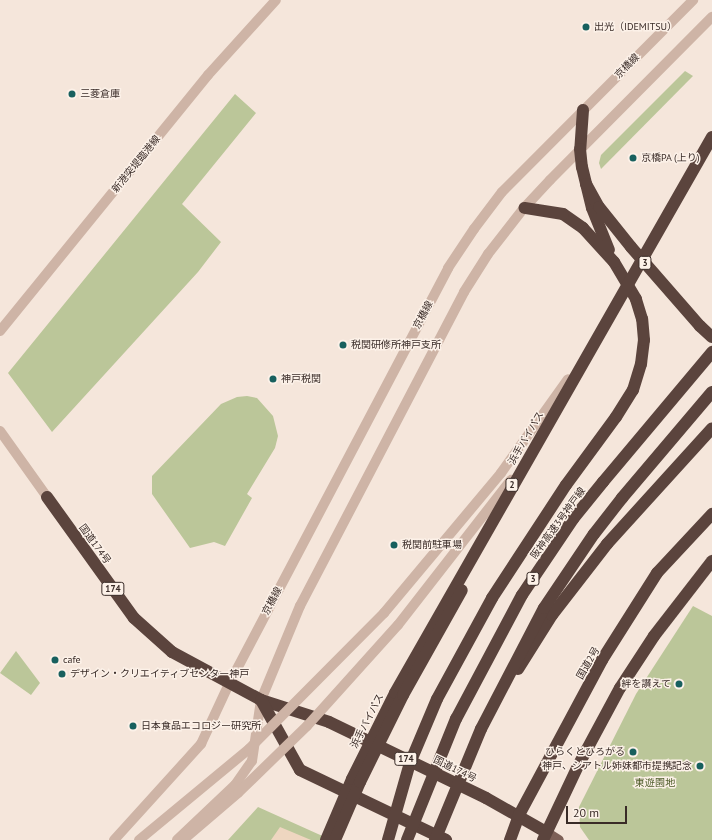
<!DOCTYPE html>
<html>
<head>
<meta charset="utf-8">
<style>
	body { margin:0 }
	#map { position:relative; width:712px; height:840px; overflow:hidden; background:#f5e6db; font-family:"PT Sans","Noto Sans JP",sans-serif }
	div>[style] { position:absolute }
	.green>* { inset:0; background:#bbc699 }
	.plaza>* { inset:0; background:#eed6c0 }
	.minor>* { height:10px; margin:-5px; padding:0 5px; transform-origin:5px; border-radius:5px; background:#ceb4a6 }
	.major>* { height:10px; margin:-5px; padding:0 5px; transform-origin:5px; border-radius:5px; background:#7d6057 }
	.highway>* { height:12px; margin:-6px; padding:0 6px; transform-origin:6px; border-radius:6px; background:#5b443d }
	.minor-bridge>* { height:10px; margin:-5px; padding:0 5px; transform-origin:5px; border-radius:5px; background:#ceb4a6 }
	.highway-bridge>* { height:12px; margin:-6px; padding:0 6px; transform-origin:6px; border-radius:6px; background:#5b443d }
	.dots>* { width:11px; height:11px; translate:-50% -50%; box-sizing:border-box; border:2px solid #fcf1e8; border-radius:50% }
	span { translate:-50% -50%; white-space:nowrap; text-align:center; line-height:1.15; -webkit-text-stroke:3px #fcf1e8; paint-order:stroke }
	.shield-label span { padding:1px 3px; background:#fcf1e8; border:1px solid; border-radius:3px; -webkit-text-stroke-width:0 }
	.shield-label { font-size:9px; color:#392b27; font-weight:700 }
	.poi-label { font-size:10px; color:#392b27 }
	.left { translate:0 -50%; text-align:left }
	.right { translate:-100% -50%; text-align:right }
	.street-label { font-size:10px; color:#392b27 }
	.park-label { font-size:10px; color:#4d5b28 }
	.scale { position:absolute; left:566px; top:806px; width:61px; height:18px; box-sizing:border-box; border:2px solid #392b27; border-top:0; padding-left:5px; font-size:12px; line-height:14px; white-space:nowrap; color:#392b27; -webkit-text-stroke:3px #fcf1e8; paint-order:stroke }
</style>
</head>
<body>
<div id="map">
	<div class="green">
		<div style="clip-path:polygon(685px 71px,693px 76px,601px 169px,599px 163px,601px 155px)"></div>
		<div style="clip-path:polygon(235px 94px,256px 113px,182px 204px,221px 242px,198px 272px,52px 432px,8px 373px)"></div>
		<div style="clip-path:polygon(247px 396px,257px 398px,273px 416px,278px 436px,275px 448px,247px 494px,252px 498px,225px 546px,214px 542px,190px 548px,152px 494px,152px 476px,221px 404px,237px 397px)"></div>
		<div style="clip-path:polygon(693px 606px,712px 616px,712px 840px,589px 840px,580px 827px,579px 807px,636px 694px)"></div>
		<div style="clip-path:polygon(16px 651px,40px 683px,31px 695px,0 673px)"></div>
		<div style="clip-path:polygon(258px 807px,318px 834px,332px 840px,228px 840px)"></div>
	</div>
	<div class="plaza">
		<div style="clip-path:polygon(280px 827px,311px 840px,271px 840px)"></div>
	</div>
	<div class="minor">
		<div style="left:0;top:331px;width:330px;rotate:-50.9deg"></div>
		<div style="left:208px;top:75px;width:101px;rotate:-47.8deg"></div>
		<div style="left:0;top:431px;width:81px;rotate:54.5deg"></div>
		<div style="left:384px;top:613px;width:182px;rotate:-50.1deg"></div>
		<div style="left:501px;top:473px;width:115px;rotate:-54.5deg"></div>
		<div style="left:398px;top:625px;width:184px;rotate:-52.1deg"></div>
		<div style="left:114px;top:840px;width:130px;rotate:-47.8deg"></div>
		<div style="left:201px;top:744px;width:66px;rotate:-65deg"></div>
		<div style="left:229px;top:684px;width:470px;rotate:-62.2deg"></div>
		<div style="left:448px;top:268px;width:47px;rotate:-56.3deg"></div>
		<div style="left:474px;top:229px;width:46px;rotate:-52.9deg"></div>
		<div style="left:502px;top:192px;width:271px;rotate:-45.1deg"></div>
		<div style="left:177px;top:840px;width:80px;rotate:-43.5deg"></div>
		<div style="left:235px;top:785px;width:29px;rotate:-55deg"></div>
		<div style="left:252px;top:761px;width:62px;rotate:-81.6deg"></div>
		<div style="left:261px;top:700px;width:102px;rotate:-67.5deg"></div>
		<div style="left:300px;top:606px;width:354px;rotate:-62.4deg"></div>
		<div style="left:464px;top:292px;width:45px;rotate:-57.7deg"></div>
		<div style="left:488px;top:254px;width:58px;rotate:-52deg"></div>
		<div style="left:524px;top:208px;width:38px;rotate:-47deg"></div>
		<div style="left:550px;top:180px;width:230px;rotate:-45.2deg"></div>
	</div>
	<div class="major">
		<div style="left:546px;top:832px;width:15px;rotate:32deg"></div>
	</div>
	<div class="highway">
		<div style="left:583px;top:110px;width:39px;rotate:94deg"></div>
		<div style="left:580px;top:149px;width:18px;rotate:84deg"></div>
		<div style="left:582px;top:167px;width:42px;rotate:76.3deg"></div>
		<div style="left:592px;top:208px;width:45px;rotate:68deg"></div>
		<div style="left:586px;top:184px;width:26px;rotate:61deg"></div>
		<div style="left:599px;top:207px;width:51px;rotate:51.3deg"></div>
		<div style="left:631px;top:247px;width:105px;rotate:48.9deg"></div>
		<div style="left:700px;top:326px;width:16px;rotate:43deg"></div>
		<div style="left:47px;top:497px;width:149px;rotate:54.3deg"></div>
		<div style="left:134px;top:618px;width:51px;rotate:41.8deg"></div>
		<div style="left:172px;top:652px;width:101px;rotate:28.3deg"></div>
		<div style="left:261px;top:700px;width:71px;rotate:17.9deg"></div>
		<div style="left:329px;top:722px;width:174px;rotate:25.8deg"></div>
		<div style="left:486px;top:798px;width:69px;rotate:29.5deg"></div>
		<div style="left:518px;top:669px;width:64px;rotate:-57.8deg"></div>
		<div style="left:552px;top:615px;width:90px;rotate:-52.2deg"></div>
		<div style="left:607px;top:544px;width:156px;rotate:-47.8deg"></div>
		<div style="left:437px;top:699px;width:115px;rotate:-61.4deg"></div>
		<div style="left:492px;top:598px;width:135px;rotate:-56.8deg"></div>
		<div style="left:566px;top:485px;width:84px;rotate:-53.7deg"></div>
		<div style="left:616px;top:417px;width:32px;rotate:-58deg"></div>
		<div style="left:633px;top:390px;width:27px;rotate:-73deg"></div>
		<div style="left:641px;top:364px;width:24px;rotate:-83deg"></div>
		<div style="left:644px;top:340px;width:21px;rotate:-95deg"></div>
		<div style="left:642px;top:319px;width:21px;rotate:-107deg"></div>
		<div style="left:636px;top:299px;width:43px;rotate:-120.7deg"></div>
		<div style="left:614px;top:262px;width:46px;rotate:-132.4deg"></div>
		<div style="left:583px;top:228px;width:24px;rotate:-145deg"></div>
		<div style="left:563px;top:214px;width:39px;rotate:-171deg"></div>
		<div style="left:261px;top:700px;width:80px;rotate:60.9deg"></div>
		<div style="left:300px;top:770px;width:162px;rotate:25.6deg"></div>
		<div style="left:510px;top:840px;width:27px;rotate:-70deg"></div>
		<div style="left:519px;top:815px;width:176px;rotate:-61.8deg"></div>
		<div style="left:602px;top:660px;width:103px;rotate:-57.7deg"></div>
		<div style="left:657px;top:573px;width:81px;rotate:-47deg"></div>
		<div style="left:543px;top:840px;width:84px;rotate:-64.7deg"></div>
		<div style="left:579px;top:764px;width:86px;rotate:-61.7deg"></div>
		<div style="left:620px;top:688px;width:62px;rotate:-56.8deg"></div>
		<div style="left:654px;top:636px;width:95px;rotate:-52.3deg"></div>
	</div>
	<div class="minor-bridge">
		<div style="left:139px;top:840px;width:143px;rotate:-39.6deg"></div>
		<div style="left:249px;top:749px;width:192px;rotate:-45.2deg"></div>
		<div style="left:183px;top:840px;width:72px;rotate:-40.5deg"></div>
		<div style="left:238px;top:793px;width:96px;rotate:-44.2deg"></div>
		<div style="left:307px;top:726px;width:136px;rotate:-48deg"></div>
	</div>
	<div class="highway-bridge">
		<div style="left:326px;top:840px;width:66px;rotate:-66.9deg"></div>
		<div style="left:352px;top:779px;width:96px;rotate:-63.4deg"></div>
		<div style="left:395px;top:693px;width:640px;rotate:-60.31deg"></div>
		<div style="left:335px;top:840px;width:63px;rotate:-66.7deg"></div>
		<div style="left:360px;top:782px;width:97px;rotate:-63.7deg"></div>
		<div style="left:403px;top:695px;width:120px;rotate:-60.7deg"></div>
		<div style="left:388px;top:840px;width:80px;rotate:-74.1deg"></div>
		<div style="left:410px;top:763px;width:69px;rotate:-67.1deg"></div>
		<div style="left:407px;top:840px;width:131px;rotate:-68deg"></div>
		<div style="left:456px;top:719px;width:140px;rotate:-62deg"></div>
		<div style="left:522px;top:595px;width:92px;rotate:-56.1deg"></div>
		<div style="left:573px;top:519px;width:48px;rotate:-51deg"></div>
		<div style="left:603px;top:482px;width:170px;rotate:-50deg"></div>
		<div style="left:435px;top:840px;width:120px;rotate:-67.5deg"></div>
		<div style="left:481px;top:729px;width:136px;rotate:-62.5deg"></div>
		<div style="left:544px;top:608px;width:89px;rotate:-56deg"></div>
		<div style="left:594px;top:534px;width:46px;rotate:-52.1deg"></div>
		<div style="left:622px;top:498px;width:139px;rotate:-49.7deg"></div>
	</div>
	<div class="dots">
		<div style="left:586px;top:27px;background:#18605e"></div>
		<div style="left:72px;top:94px;background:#18605e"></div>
		<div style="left:633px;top:158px;background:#18605e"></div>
		<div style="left:343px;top:345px;background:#18605e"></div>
		<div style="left:273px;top:379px;background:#18605e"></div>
		<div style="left:394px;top:545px;background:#18605e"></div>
		<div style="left:55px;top:660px;background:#18605e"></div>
		<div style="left:62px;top:674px;background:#18605e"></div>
		<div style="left:679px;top:684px;background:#18605e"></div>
		<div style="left:133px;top:726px;background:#18605e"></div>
		<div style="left:633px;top:752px;background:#18605e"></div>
		<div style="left:700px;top:766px;background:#18605e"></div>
	</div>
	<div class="shield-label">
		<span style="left:645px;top:263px">3</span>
		<span style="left:512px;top:485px">2</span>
		<span style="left:533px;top:579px">3</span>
		<span style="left:113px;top:589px">174</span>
		<span style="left:406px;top:759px">174</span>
	</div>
	<div class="poi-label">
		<span class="left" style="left:594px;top:27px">出光（IDEMITSU）</span>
		<span class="left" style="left:80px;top:94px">三菱倉庫</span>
		<span class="left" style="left:641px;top:158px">京橋PA (上り)</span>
		<span class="left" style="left:351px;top:345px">税関研修所神戸支所</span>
		<span class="left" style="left:281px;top:379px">神戸税関</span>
		<span class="left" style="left:402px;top:545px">税関前駐車場</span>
		<span class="left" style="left:63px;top:660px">cafe</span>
		<span class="left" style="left:70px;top:674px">デザイン・クリエイティブセンター神戸</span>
		<span class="right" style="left:671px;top:684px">絆を讃えて</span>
		<span class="left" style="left:141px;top:726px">日本食品エコロジー研究所</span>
		<span class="right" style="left:625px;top:752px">ひらくとひろがる</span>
		<span class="right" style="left:692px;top:766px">神戸、シアトル姉妹都市提携記念</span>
	</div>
	<div class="street-label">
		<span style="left:627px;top:66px;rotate:-45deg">京橋線</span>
		<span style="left:136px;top:164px;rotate:-51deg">新港突堤臨港線</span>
		<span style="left:423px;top:315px;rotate:-62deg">京橋線</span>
		<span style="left:526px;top:438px;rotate:-60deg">浜手バイパス</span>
		<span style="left:558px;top:523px;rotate:-54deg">阪神高速3号神戸線</span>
		<span style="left:95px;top:544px;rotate:54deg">国道174号</span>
		<span style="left:272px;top:601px;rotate:-62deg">京橋線</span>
		<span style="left:588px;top:663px;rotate:-60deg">国道2号</span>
		<span style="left:367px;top:721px;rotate:-63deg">浜手バイパス</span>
		<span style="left:455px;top:769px;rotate:26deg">国道174号</span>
	</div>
	<div class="park-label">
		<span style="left:655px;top:783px">東遊園地</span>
	</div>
	<div class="scale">20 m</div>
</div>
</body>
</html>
